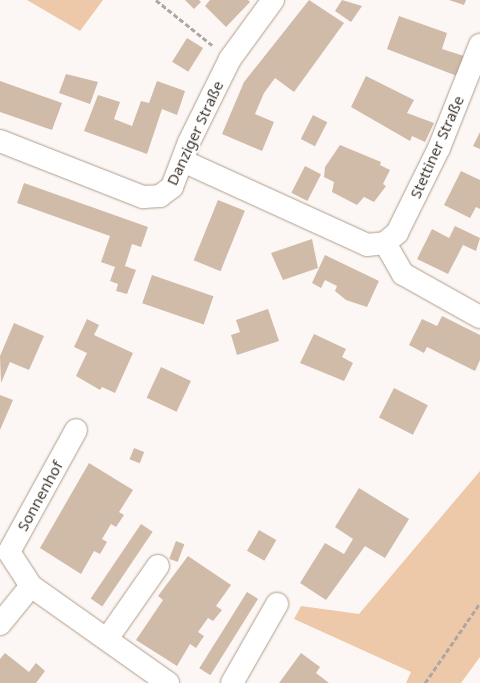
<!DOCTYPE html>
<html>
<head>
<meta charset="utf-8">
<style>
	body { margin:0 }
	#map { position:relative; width:480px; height:683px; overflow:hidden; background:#fcf7f4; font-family:"Noto Sans",sans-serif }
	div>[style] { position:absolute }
	.green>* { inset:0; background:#edc8a9 }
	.building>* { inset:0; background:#d0baa8; transform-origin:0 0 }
	.path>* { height:3px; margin-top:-1.5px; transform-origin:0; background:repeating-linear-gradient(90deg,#ada6a1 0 5px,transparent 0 7.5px) }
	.roads { filter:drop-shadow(0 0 1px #b19c8a) drop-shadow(0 0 1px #b19c8a) }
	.minor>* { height:22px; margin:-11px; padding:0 11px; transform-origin:11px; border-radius:11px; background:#fff }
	span { translate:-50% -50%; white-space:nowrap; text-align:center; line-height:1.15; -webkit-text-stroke:4px #fff; paint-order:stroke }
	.street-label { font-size:15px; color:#3e352e }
</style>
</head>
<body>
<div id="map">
	<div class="green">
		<div style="clip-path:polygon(27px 0,103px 0,80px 31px)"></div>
		<div style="clip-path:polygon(480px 471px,480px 657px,461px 683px,406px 683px,411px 672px,294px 619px,301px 606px,359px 614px)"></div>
	</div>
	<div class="building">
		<div style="clip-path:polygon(185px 0,199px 0,201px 2px,194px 9px)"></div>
		<div style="clip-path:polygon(210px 0,248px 0,250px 2px,226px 27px,205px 6px)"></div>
		<div style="clip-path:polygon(309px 0,344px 23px,294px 92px,275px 78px,264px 93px,255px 114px,274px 122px,262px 151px,222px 134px,244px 82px)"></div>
		<div style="clip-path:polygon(342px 0,362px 6px,351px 22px,335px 11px)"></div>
		<div style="clip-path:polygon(449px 0,466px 0,464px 5px)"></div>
		<div style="clip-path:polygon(399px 16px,447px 33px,442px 49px,464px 56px,457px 76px,387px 49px)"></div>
		<div style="left:187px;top:38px;width:19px;height:28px;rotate:32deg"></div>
		<div style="clip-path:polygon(66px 74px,98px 82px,90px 104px,59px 93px)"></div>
		<div style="clip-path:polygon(366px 76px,414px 100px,407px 113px,434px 123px,425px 142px,412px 136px,410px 141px,351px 107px)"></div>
		<div style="clip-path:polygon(0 81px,62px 103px,52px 130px,0 112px)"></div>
		<div style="clip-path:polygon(157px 81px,185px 91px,177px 115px,162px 109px,147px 154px,84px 131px,98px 95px,120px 102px,114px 119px,132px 126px,141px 101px,149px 103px)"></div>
		<div style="left:313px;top:115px;width:16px;height:27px;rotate:27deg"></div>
		<div style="clip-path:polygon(480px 132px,480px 149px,473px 146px)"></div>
		<div style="clip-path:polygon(340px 145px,381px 162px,380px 165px,390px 170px,383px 184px,386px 186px,374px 202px,364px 197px,357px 205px,332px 192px,334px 182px,324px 177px,325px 167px)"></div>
		<div style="left:305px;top:166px;width:18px;height:30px;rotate:27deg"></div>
		<div style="clip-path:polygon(461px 171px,480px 180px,480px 209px,476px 207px,470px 218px,444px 205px)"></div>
		<div style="clip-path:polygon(24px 183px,148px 227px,141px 247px,132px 244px,125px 266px,136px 270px,127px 294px,116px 291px,118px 284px,110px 281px,115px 267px,101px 262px,110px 236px,17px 203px)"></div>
		<div style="left:218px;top:200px;width:29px;height:65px;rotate:22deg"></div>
		<div style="clip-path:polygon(455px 226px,480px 238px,476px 251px,463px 245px,448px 274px,417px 259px,432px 229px,449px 238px)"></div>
		<div style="clip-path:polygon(312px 239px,318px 268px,283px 280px,271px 253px)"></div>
		<div style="clip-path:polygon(325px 255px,379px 281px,367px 307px,346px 300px,335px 291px,337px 286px,325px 280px,321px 288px,312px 283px)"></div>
		<div style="left:152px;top:275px;width:65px;height:30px;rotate:19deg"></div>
		<div style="clip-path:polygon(268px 309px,279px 341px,237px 355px,231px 335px,240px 332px,236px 320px)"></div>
		<div style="clip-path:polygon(442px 316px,480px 335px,480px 360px,475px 371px,427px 347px,424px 353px,409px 345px,422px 319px,437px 326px)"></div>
		<div style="clip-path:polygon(87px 319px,99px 325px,94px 335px,133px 353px,115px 393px,102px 387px,100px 390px,76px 376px,87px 353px,74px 347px)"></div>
		<div style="clip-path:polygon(14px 323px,44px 336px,29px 370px,10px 362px,1px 383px,0 356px)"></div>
		<div style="clip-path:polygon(314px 334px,346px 349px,342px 357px,353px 363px,344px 381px,300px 363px)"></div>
		<div style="left:161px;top:367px;width:33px;height:34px;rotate:25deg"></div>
		<div style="left:394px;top:388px;width:38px;height:33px;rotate:27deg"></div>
		<div style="clip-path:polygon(0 395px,13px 400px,0 430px)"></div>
		<div style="left:134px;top:448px;width:11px;height:12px;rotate:22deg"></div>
		<div style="clip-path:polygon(89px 463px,133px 490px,119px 512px,124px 515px,116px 527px,111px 524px,102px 539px,107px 542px,100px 554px,94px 551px,81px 574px,40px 548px)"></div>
		<div style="clip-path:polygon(359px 488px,409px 519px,385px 558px,365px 546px,326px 600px,300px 583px,325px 543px,344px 554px,353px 539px,335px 527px)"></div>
		<div style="left:141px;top:524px;width:14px;height:90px;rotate:34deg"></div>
		<div style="left:259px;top:530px;width:20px;height:24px;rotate:30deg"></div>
		<div style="left:176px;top:541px;width:9px;height:19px;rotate:21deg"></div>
		<div style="clip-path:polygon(188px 556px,231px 585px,216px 606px,222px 610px,213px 621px,208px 618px,198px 632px,204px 636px,196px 648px,190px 644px,177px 666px,136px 640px,163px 600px,158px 596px)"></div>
		<div style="left:247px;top:592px;width:13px;height:90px;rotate:32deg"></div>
		<div style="clip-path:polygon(5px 653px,29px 672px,36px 663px,45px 671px,36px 683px,0 683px,0 659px)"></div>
		<div style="clip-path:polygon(301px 653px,320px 667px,316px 673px,329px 683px,279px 683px)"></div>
	</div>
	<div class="path">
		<div style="left:156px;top:0;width:72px;rotate:38.8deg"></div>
		<div style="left:425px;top:683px;width:97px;rotate:-55.5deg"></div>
	</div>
	<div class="roads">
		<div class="minor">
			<div style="left:0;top:141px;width:154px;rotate:21.4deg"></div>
			<div style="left:143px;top:197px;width:17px;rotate:-3deg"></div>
			<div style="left:160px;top:196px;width:15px;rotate:-37deg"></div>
			<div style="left:172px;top:187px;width:48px;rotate:-69.3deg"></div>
			<div style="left:189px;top:142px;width:93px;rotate:-63.7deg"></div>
			<div style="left:230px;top:59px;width:73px;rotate:-53.9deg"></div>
			<div style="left:183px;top:161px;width:202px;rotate:24.5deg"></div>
			<div style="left:367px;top:245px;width:18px;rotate:-6deg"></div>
			<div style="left:385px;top:243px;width:16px;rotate:-40deg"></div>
			<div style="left:397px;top:233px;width:95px;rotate:-63.7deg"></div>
			<div style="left:439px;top:148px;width:111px;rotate:-68.3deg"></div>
			<div style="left:385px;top:243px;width:36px;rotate:60deg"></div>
			<div style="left:403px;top:274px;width:88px;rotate:29.2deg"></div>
			<div style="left:31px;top:586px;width:168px;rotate:35.3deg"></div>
			<div style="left:0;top:624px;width:49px;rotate:-50.8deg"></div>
			<div style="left:31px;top:586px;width:40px;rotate:-122.9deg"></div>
			<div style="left:9px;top:552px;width:139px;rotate:-61.2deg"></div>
			<div style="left:107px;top:639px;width:89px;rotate:-55.1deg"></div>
			<div style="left:232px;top:683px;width:91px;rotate:-60.3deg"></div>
		</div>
	</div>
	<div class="street-label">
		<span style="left:195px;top:133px;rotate:-65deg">Danziger Straße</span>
		<span style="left:437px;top:147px;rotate:-66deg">Stettiner Straße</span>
		<span style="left:40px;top:496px;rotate:-61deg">Sonnenhof</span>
	</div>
</div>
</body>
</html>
